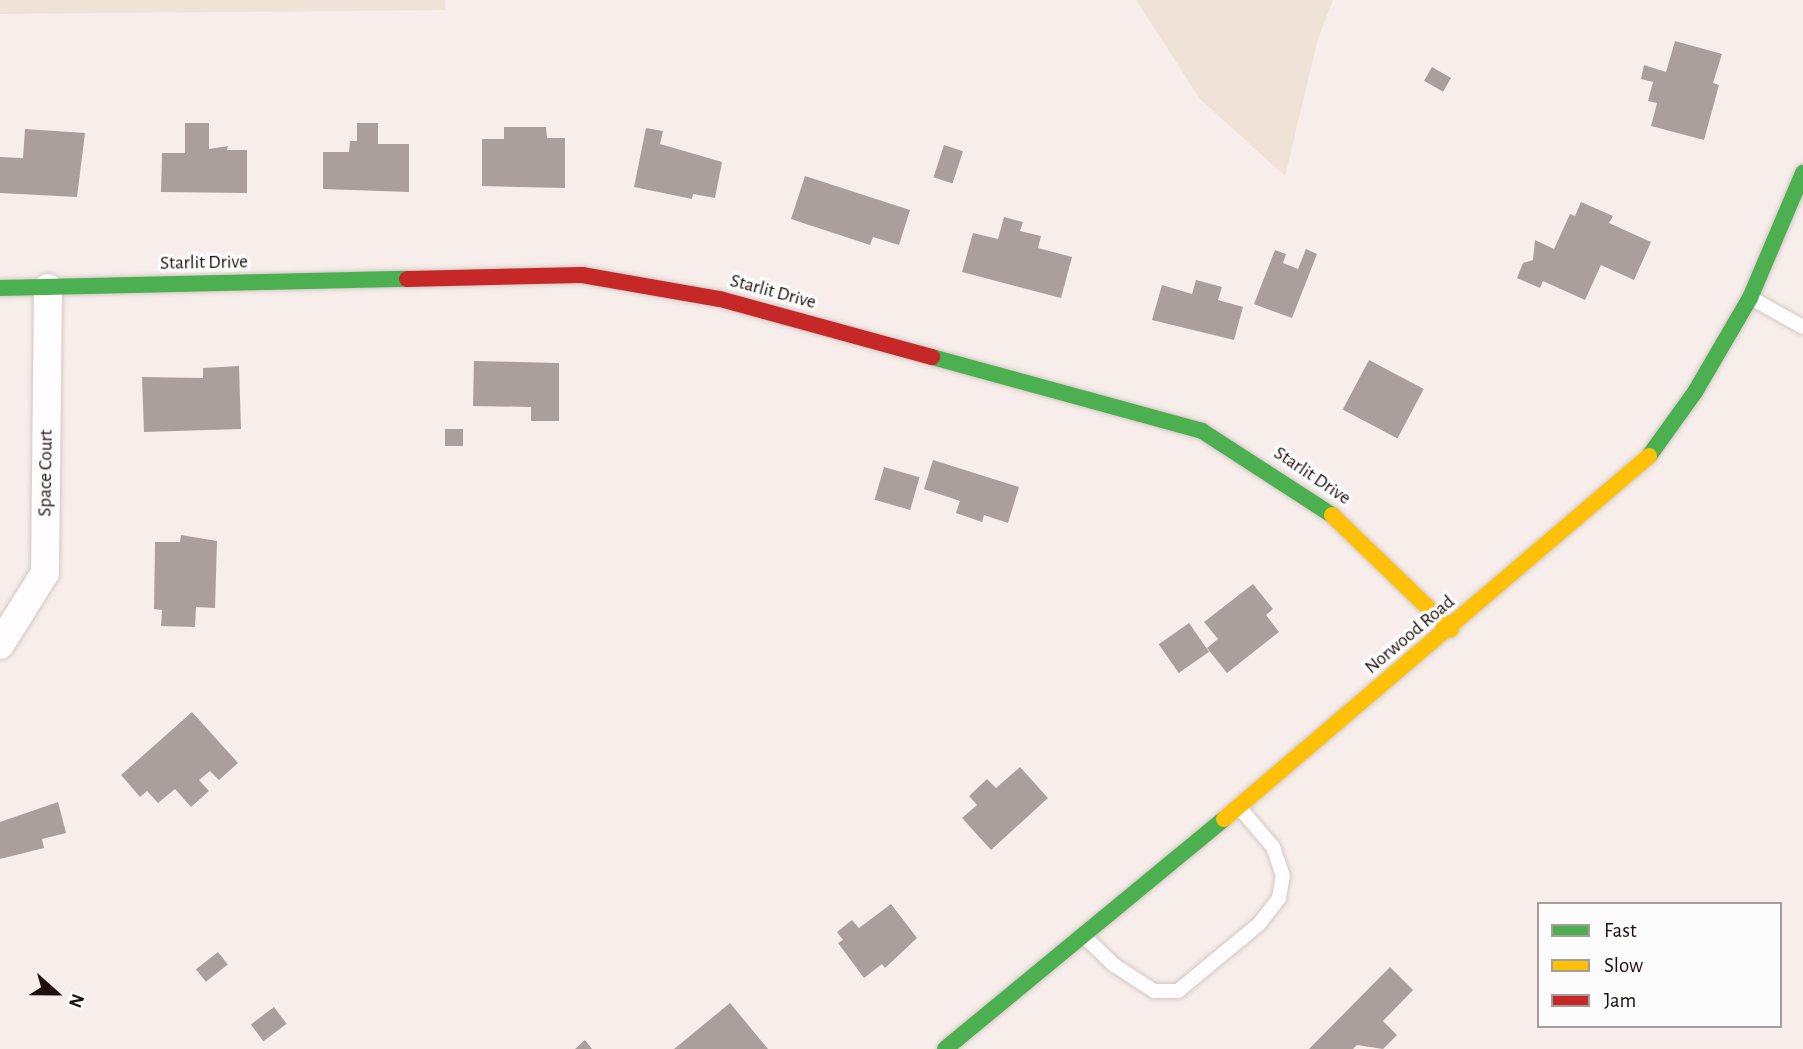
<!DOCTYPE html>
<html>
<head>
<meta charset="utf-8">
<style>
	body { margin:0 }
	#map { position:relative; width:1803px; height:1049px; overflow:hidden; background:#f7eeeb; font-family:"Alegreya Sans",sans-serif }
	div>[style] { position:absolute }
	.green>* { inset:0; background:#efe2d6 }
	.building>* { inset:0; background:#aa9f9d; transform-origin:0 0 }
	.roads { filter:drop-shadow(0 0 2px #d3c7c3) drop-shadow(0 0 2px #d3c7c3) }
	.lane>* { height:14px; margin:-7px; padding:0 7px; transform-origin:7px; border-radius:7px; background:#fefcfc }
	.street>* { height:28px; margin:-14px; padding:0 14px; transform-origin:14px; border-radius:14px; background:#fefcfc }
	.fast>* { height:16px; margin:-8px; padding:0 8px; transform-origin:8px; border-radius:8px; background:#4caf50 }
	.slow>* { height:16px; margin:-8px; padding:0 8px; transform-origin:8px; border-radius:8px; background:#ffc107 }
	.jam>* { height:16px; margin:-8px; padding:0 8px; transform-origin:8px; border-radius:8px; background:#c62828 }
	span { translate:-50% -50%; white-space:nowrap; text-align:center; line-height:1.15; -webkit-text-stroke:7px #fcfcfc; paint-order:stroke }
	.street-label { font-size:19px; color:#1e100c }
	.legend { position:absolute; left:1537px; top:902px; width:245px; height:126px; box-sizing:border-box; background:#fcfcfc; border:2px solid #a39e9c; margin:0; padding:9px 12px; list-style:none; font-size:21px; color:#1e100c }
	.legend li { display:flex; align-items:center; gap:14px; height:35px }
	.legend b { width:35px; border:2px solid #a39e9c }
	.north { position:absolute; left:21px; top:958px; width:70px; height:70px; -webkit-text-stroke:5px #fcfcfc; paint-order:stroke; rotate:111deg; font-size:19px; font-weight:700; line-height:28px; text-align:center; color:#1e100c }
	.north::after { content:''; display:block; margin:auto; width:24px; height:32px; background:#1e100c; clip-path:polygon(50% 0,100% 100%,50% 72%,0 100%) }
</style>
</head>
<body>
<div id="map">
	<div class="green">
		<div style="clip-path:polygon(0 0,445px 0,445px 10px,0 14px)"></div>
		<div style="clip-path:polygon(1136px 0,1333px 0,1318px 39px,1285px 176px,1200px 99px)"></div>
	</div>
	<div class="building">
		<div style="clip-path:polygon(1675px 41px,1722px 54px,1713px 83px,1719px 85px,1704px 140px,1651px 126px,1657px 103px,1648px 101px,1653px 82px,1641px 79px,1644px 65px,1666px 72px)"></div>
		<div style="left:1432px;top:67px;width:22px;height:16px;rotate:30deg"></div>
		<div style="clip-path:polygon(185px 123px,209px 123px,209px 149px,228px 146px,227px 150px,247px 150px,247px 193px,161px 192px,162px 153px,185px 153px)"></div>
		<div style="clip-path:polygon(357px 123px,378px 123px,378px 144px,409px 144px,409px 192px,323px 189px,323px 152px,349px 152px,350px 141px,357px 141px)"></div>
		<div style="clip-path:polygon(504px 127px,546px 127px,547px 138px,565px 138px,565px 188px,482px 186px,482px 139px,504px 139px)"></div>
		<div style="clip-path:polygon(646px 128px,663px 131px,660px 144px,722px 162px,715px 198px,693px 194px,692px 199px,634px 187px)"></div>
		<div style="clip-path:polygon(25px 129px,85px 133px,77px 197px,0 193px,0 157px,23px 158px)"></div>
		<div style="left:944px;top:145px;width:20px;height:34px;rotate:18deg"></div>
		<div style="clip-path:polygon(805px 176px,910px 210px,899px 245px,873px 237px,870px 245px,791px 219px)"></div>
		<div style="clip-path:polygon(1581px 202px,1613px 216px,1609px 223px,1651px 242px,1634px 280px,1601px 265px,1585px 300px,1543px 281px,1540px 288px,1517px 278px,1523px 263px,1533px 260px,1535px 240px,1554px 249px,1570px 214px,1575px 216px)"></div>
		<div style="clip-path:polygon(1004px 217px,1023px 222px,1020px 231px,1041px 236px,1038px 248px,1072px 257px,1061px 298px,962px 272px,973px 233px,998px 239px)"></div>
		<div style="clip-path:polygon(1306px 249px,1317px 254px,1292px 318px,1254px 304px,1275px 250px,1286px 254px,1283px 263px,1298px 269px)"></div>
		<div style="clip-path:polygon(1196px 280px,1222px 287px,1218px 300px,1243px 307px,1234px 340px,1152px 320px,1162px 285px,1192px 294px)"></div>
		<div style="left:1369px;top:360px;width:62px;height:56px;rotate:28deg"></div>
		<div style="clip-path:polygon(474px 361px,559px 363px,559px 421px,531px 421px,531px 407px,473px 406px)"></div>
		<div style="clip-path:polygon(239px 366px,241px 429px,144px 432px,142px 377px,203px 378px,203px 368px)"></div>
		<div style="left:445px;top:429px;width:18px;height:17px"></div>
		<div style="clip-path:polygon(933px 460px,1019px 487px,1008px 523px,984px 515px,982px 522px,956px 513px,960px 501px,924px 489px)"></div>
		<div style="left:884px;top:467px;width:37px;height:34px;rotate:16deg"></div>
		<div style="clip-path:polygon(181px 535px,217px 541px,215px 608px,196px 607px,195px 627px,161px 626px,162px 610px,154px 609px,155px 542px,180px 542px)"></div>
		<div style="clip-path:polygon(1253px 584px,1273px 609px,1266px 615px,1279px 632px,1227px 673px,1207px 648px,1218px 639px,1204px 622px)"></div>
		<div style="left:1189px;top:623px;width:35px;height:37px;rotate:55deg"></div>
		<div style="clip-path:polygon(192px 712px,238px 763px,219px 780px,210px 771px,199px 780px,209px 791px,191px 807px,175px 789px,158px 803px,147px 791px,140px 797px,121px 775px)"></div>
		<div style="clip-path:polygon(1020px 767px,1048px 798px,991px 850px,962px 818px,977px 805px,969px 796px,987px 779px,996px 788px)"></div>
		<div style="clip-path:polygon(58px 802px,66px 833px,42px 839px,44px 848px,0 859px,0 822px)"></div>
		<div style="clip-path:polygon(891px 904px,917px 938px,885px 968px,882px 964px,864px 978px,838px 943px,843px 940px,837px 932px,852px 920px,859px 928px)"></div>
		<div style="left:218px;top:952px;width:16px;height:28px;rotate:52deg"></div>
		<div style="clip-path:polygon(1390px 967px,1413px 990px,1383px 1021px,1397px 1035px,1383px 1049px,1357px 1045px,1353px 1049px,1309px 1049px)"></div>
		<div style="clip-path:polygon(730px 1003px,768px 1049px,674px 1049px)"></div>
		<div style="left:274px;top:1007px;width:21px;height:29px;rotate:53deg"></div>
		<div style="clip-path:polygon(585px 1040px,592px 1049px,575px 1049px)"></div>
	</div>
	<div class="roads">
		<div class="lane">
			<div style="left:1751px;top:298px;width:60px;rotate:29.1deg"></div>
			<div style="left:1086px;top:938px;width:39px;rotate:44deg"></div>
			<div style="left:1114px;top:965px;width:48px;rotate:33deg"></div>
			<div style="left:1154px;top:991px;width:24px"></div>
			<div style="left:1178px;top:991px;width:105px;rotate:-39.6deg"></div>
			<div style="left:1259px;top:924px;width:33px;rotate:-52deg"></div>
			<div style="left:1279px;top:898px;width:22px;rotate:-80deg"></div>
			<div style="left:1283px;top:876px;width:31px;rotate:-109deg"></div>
			<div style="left:1273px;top:847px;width:52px;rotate:-130.4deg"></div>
		</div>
		<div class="street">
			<div style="left:0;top:645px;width:85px;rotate:-58deg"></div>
			<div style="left:45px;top:573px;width:285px;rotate:-89.4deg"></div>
		</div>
		<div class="fast">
			<div style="left:0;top:288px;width:407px;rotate:-1.3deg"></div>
			<div style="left:932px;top:357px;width:280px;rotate:15.3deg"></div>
			<div style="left:1202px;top:431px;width:155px;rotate:32.9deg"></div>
			<div style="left:1649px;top:456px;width:79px;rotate:-54.3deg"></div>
			<div style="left:1695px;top:392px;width:109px;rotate:-59.7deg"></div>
			<div style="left:1750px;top:298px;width:136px;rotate:-67deg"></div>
			<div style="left:945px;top:1049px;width:362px;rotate:-39.5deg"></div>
		</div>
		<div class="slow">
			<div style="left:1332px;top:515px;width:165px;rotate:44deg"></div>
			<div style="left:1224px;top:819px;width:559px;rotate:-40.5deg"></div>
		</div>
		<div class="jam">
			<div style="left:407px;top:279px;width:175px;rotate:-1.3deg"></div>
			<div style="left:582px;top:275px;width:140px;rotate:9.9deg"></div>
			<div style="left:720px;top:299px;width:220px;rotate:15.3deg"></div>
		</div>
	</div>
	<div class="street-label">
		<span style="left:204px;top:263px;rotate:-1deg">Starlit Drive</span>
		<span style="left:773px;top:292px;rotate:15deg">Starlit Drive</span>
		<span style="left:46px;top:473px;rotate:-89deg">Space Court</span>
		<span style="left:1312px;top:476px;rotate:34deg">Starlit Drive</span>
		<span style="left:1410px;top:635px;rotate:-40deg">Norwood Road</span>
	</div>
	<ul class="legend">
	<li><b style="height:9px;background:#4caf50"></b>Fast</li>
	<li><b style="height:9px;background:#ffc107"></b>Slow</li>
	<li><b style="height:9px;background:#c62828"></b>Jam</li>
	</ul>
	<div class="north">N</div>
</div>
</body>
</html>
